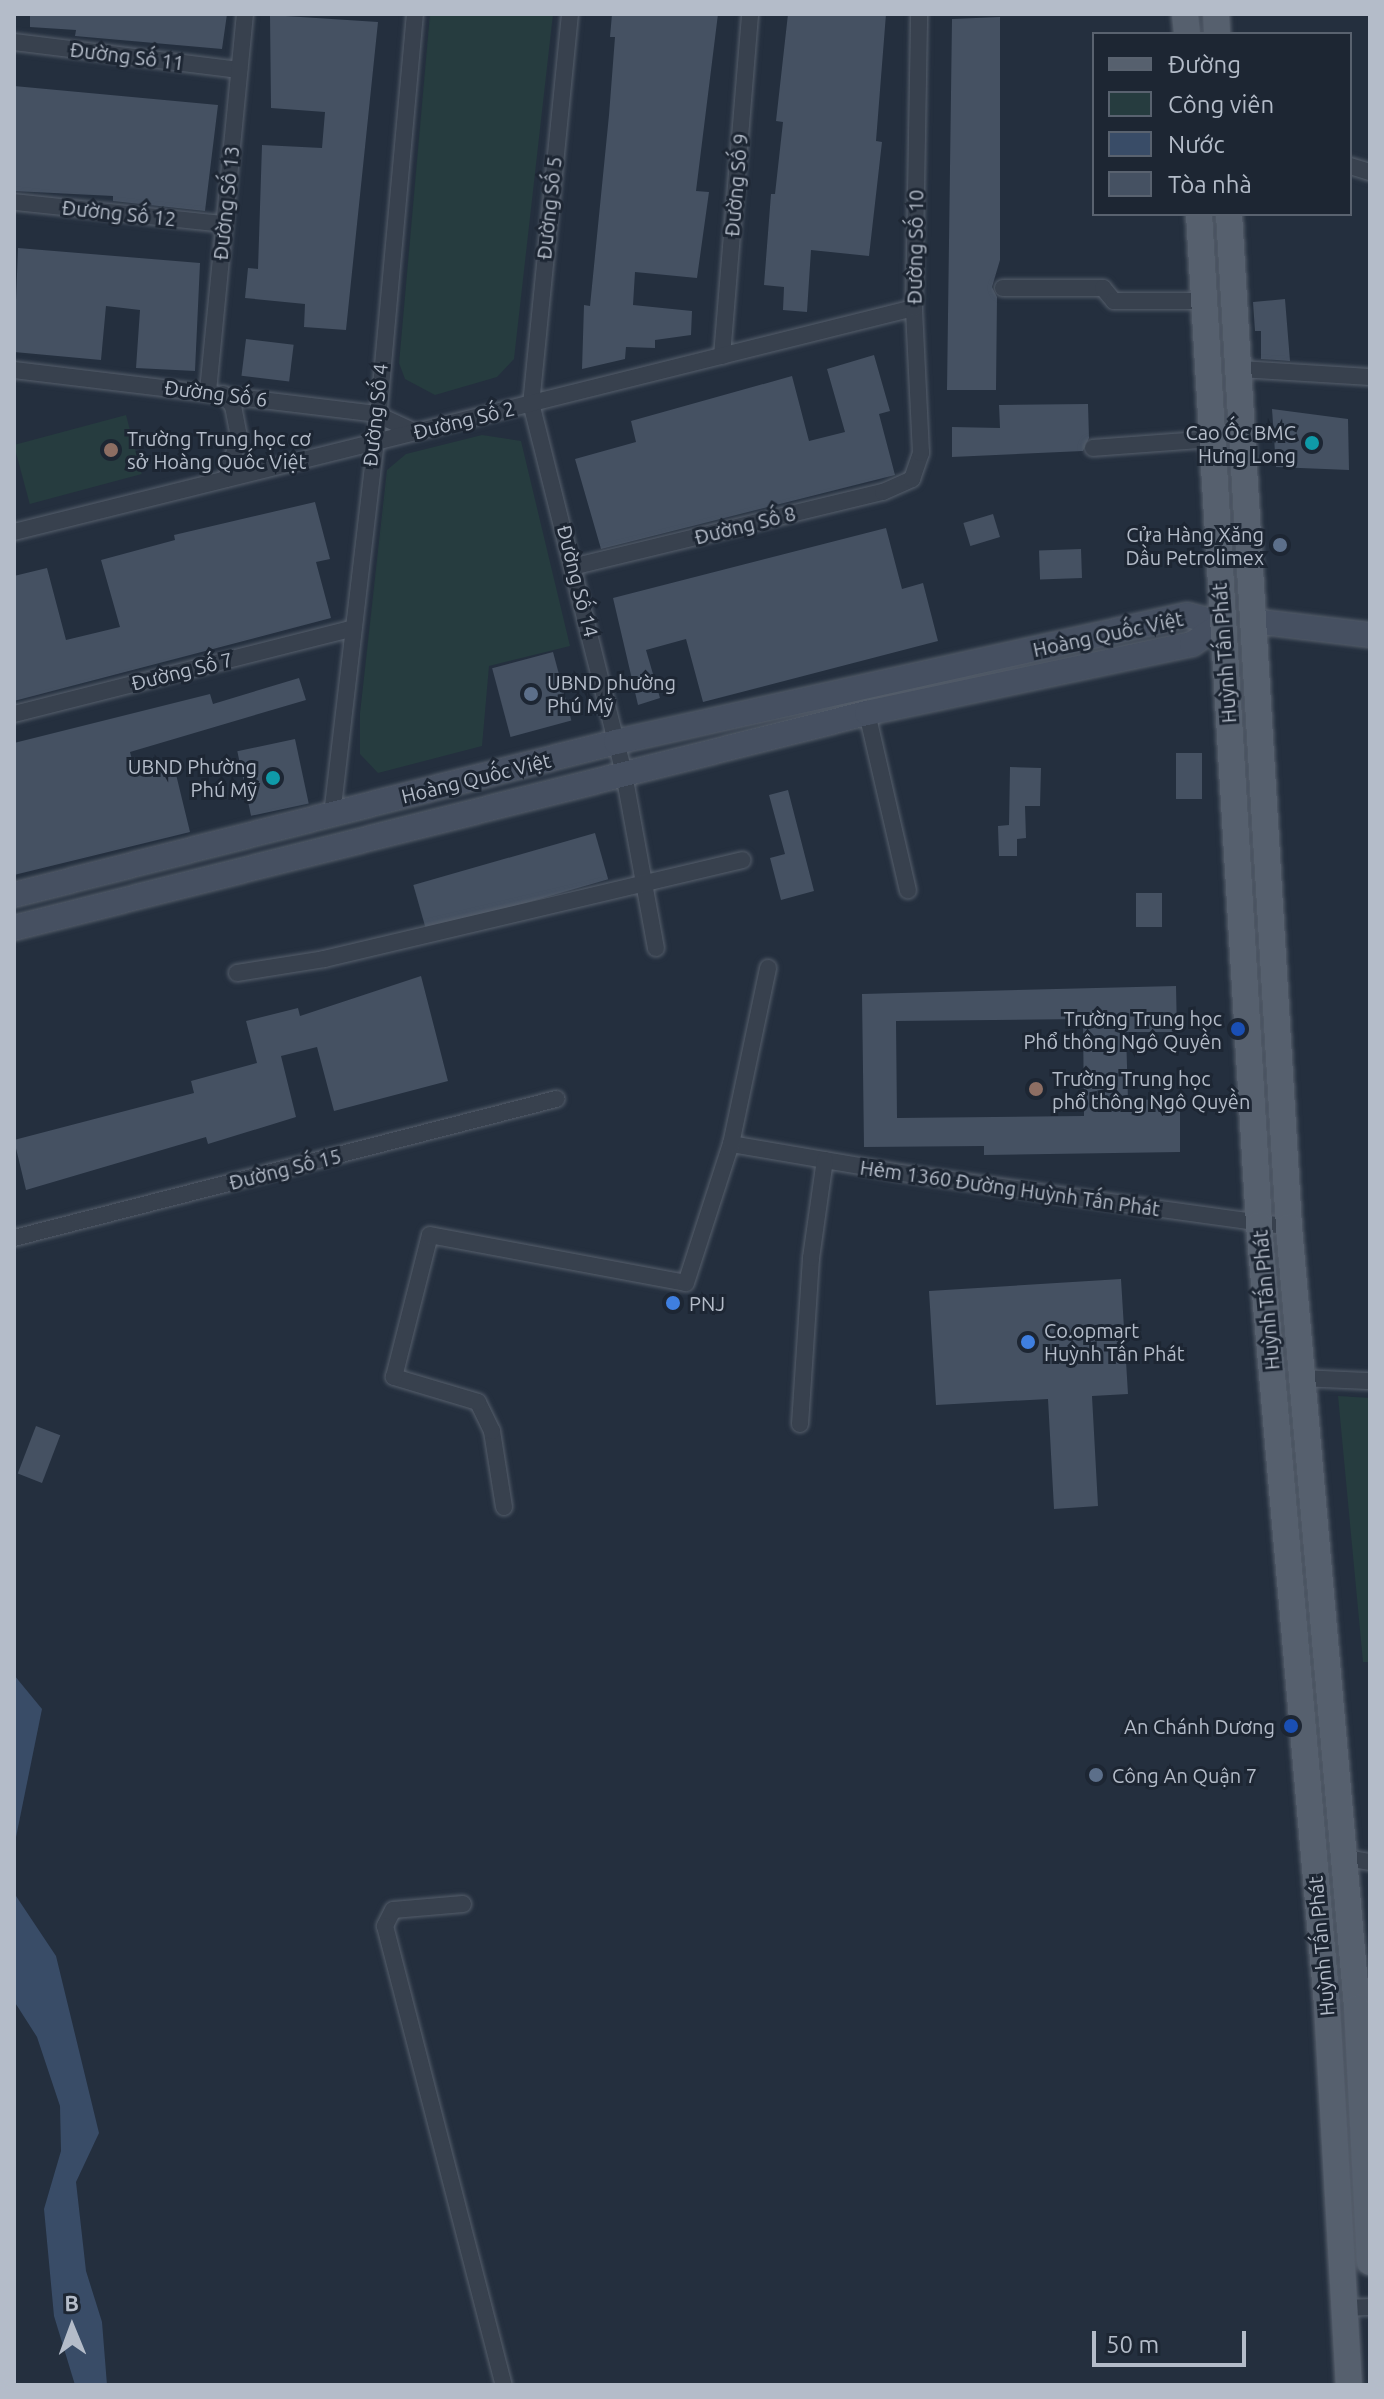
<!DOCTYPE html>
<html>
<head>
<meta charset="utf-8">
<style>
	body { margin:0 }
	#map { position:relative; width:1384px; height:2399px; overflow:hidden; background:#242f3e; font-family:Ubuntu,sans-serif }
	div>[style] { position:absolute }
	.green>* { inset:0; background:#263c3f; transform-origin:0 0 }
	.water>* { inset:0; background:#394c67 }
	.building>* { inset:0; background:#455162; transform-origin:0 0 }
	.roads { filter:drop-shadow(0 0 2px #565f6c) drop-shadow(0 0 2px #565f6c) }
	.street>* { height:16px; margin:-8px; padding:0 8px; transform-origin:8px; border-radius:8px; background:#38414e }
	.secondary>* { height:24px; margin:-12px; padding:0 12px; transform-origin:12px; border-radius:12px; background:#465061 }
	.primary>* { height:26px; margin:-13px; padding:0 13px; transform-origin:13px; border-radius:13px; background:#56606e }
	.dots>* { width:22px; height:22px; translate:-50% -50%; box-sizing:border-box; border:4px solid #1d2633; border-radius:50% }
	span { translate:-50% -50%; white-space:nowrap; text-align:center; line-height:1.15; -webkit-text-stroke:6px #1d2633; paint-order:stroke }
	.street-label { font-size:20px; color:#b4bcc9 }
	.poi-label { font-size:20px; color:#b4bcc9 }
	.right { translate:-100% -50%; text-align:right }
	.left { translate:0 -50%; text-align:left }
	.frame { position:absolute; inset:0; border:16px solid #b4bcc9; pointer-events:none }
	.legend { position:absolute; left:1092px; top:32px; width:260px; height:184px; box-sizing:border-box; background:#1d2633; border:2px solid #59626f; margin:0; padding:10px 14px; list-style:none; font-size:24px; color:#b4bcc9 }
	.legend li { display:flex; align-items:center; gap:16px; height:40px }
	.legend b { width:40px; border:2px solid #59626f }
	.north { position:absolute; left:32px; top:2287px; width:80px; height:80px; -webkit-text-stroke:6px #1d2633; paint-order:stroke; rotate:359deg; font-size:22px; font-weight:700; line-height:32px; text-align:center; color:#b4bcc9 }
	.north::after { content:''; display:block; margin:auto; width:28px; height:36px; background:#b4bcc9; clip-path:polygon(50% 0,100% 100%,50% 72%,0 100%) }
	.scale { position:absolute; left:1092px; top:2331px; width:154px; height:36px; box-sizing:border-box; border:4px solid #b4bcc9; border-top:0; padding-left:10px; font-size:24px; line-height:28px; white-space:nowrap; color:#b4bcc9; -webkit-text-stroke:6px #1d2633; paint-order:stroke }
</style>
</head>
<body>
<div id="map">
	<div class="green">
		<div style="clip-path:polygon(430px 14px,553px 14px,514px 359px,497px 377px,435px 395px,405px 379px,399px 363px)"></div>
		<div style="left:126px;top:415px;width:61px;height:116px;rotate:75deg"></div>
		<div style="clip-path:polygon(482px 435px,521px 441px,570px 646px,489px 666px,482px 746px,378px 773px,360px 754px,360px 713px,387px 470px,406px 454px)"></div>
		<div style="clip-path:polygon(1338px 1396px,1370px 1398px,1370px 1662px,1363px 1662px)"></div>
	</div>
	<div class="water">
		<div style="clip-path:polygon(14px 1675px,42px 1709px,14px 1847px)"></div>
		<div style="clip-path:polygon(14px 1893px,56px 1956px,99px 2133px,76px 2182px,86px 2271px,102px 2322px,107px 2385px,75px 2385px,54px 2316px,44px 2209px,61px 2151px,60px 2106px,37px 2037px,14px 2001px)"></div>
	</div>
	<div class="building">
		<div style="clip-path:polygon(30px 14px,227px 14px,222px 49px,75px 36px,76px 30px,30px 27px)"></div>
		<div style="clip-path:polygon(612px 14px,718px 14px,696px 191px,709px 192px,697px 278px,635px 272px,633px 305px,692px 311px,691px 335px,655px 340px,655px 348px,626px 347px,625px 359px,582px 369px,584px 305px,590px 306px,609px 115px,615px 37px,610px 37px)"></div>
		<div style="clip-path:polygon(788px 14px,886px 14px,876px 141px,882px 142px,869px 256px,811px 250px,807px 312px,783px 310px,784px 287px,764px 285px,771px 194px,775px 194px,783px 122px,776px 121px)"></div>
		<div style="clip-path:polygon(270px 15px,378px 22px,346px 330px,304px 327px,305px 304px,245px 298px,248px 268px,258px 269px,262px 145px,322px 148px,325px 112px,271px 108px)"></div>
		<div style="clip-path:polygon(1000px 17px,1000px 260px,992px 287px,997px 297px,996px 390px,947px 390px,952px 19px)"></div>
		<div style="clip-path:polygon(14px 86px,218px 105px,205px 211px,113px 201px,113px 196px,14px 191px)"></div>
		<div style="clip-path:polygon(18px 248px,200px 263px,195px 371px,136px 368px,140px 310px,106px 306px,101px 360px,14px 352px)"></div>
		<div style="clip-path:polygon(1285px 299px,1290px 361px,1261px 359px,1261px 331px,1255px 331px,1253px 302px)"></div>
		<div style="left:246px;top:339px;width:48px;height:37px;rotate:7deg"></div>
		<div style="clip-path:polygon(874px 355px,890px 411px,879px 414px,895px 475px,601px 549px,575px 459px,636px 442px,631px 421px,792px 376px,809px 441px,845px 432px,827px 369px)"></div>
		<div style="clip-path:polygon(1088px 404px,1089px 438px,1083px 451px,952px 457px,952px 427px,1000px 428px,999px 405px)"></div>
		<div style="clip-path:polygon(1272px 409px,1348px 419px,1349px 470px,1276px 467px)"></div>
		<div style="clip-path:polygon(315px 502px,330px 559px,316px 562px,331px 618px,14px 701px,14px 576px,47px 568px,66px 640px,120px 627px,101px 560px,175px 540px,174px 535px)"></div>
		<div style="left:993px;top:514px;width:24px;height:31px;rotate:73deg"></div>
		<div style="clip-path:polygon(886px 528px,902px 589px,923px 583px,938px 641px,703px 702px,686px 639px,646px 650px,660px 698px,638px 705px,613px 598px)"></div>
		<div style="left:1081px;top:549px;width:29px;height:42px;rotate:88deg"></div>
		<div style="left:553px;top:652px;width:71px;height:63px;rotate:75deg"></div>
		<div style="clip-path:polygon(299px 678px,306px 700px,130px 752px,136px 775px,174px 766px,190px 832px,14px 875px,14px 743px,210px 694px,213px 704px)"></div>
		<div style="left:295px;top:739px;width:66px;height:59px;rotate:78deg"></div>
		<div style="left:1176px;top:753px;width:26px;height:46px"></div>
		<div style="clip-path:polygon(1010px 767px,1041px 768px,1040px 806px,1025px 806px,1026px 838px,1017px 839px,1017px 856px,999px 856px,998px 826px,1009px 825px)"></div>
		<div style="clip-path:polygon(788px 790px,814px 891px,781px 900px,770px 858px,785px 854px,769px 795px)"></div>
		<div style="left:595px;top:833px;width:48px;height:189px;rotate:74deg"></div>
		<div style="left:1136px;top:893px;width:26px;height:34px"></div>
		<div style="clip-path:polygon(421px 976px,448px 1081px,334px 1111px,317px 1047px,281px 1056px,296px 1117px,208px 1144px,206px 1137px,26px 1190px,14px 1140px,194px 1093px,191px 1081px,257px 1063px,246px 1021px,298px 1008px,300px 1016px)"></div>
		<div style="clip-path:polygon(evenodd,1176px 986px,1177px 1032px,1126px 1032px,1128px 1100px,1180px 1099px,1180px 1152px,984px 1155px,984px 1146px,864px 1147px,862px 994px,1176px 986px,1083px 1019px,1084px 1116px,897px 1118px,896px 1021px,1083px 1019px)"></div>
		<div style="clip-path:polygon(1121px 1279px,1128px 1394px,1092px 1396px,1098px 1506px,1054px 1509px,1048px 1399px,936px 1405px,929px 1291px)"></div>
		<div style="left:36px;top:1426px;width:26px;height:51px;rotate:21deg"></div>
	</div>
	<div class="roads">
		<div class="street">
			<div style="left:570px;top:14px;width:391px;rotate:95.7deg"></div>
			<div style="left:531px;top:403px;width:382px;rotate:75.9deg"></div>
			<div style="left:624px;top:774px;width:177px;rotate:79.6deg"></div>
			<div style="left:14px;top:42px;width:227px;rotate:7.1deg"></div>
			<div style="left:1350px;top:166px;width:21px;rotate:17deg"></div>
			<div style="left:14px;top:202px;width:211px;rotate:6deg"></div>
			<div style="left:1003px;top:288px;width:100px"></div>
			<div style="left:1103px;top:288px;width:17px;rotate:50deg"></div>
			<div style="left:1114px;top:301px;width:90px"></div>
			<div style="left:722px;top:356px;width:343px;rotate:-85.3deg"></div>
			<div style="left:1240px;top:369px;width:130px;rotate:3.5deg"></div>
			<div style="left:14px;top:370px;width:365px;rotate:6.9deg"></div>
			<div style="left:376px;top:414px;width:43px;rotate:24.8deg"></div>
			<div style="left:208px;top:391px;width:379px;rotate:-84.4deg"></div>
			<div style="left:223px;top:394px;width:16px;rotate:50deg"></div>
			<div style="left:233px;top:406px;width:33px;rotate:79deg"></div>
			<div style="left:239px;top:438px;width:43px;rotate:107.6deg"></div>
			<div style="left:1093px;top:448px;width:119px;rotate:-4.3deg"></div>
			<div style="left:14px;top:532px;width:927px;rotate:-13.98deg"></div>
			<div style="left:576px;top:566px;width:316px;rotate:-13.6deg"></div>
			<div style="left:883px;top:492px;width:32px;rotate:-24deg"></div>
			<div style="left:912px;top:479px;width:28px;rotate:-71deg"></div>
			<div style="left:921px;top:453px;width:145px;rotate:-92.8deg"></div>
			<div style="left:914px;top:308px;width:294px;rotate:-89deg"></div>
			<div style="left:867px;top:713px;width:182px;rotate:77deg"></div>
			<div style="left:14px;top:714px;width:347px;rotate:-14.2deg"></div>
			<div style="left:332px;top:815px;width:376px;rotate:-83.3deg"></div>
			<div style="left:376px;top:442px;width:430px;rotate:-84.8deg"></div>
			<div style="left:237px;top:973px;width:88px;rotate:-9.1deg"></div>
			<div style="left:324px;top:959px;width:430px;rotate:-13.3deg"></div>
			<div style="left:731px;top:1144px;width:165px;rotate:9.7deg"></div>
			<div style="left:894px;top:1172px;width:399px;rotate:7.9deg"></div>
			<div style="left:14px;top:1238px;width:560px;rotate:-14.38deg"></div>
			<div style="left:1303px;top:1378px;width:67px;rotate:2.6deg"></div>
			<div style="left:800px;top:1424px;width:166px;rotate:-86.2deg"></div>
			<div style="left:811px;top:1258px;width:99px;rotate:-81.9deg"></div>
			<div style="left:504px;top:1507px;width:77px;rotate:-99deg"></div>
			<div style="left:492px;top:1431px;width:32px;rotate:-116deg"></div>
			<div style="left:478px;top:1402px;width:88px;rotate:-163.4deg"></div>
			<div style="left:394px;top:1377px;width:146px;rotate:-75.8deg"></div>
			<div style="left:430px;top:1235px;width:260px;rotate:10.6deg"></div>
			<div style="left:686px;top:1283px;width:146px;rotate:-72.1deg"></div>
			<div style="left:731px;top:1144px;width:180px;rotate:-78.1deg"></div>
			<div style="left:1341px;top:1857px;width:29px;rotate:10deg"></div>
			<div style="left:463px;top:1904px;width:70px;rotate:175.1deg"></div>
			<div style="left:393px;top:1910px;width:18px;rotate:117deg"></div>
			<div style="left:385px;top:1926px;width:474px;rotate:75.5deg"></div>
			<div style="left:1343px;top:2308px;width:27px;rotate:-2deg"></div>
		</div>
		<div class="secondary">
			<div style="left:1254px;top:621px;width:117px;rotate:6.9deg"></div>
			<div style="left:14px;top:895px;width:621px;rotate:-14.26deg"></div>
			<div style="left:616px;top:742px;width:585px;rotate:-12.54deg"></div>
			<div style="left:1187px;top:615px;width:36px;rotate:14deg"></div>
			<div style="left:14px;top:928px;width:880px;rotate:-14.15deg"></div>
			<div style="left:867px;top:713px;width:332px;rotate:-12deg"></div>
			<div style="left:1192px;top:644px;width:36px;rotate:-34deg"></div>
		</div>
		<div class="primary">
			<div style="left:1185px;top:14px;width:20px;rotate:84deg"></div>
			<div style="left:1216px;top:14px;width:20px;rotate:87deg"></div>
			<div style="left:1199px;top:214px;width:1013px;rotate:86.6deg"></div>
			<div style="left:1259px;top:1225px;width:784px;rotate:85.02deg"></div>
			<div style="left:1327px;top:2006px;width:380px;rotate:86.7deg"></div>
			<div style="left:1229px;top:214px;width:1015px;rotate:86.61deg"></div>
			<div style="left:1289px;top:1227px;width:784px;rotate:85.02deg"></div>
			<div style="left:1357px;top:2008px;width:254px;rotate:87.1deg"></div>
		</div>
	</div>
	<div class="dots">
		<div style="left:1312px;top:443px;background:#0f9aa8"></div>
		<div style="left:111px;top:450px;background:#8d6e63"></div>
		<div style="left:1280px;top:545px;background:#5c6f8a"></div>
		<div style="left:531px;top:694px;background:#5c6f8a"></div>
		<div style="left:273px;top:778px;background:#0f9aa8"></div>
		<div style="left:1238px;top:1029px;background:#1a4fb4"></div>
		<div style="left:1036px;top:1089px;background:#8d6e63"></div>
		<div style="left:673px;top:1303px;background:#3f7fe0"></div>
		<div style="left:1028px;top:1342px;background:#3f7fe0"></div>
		<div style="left:1291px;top:1726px;background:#1a4fb4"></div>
		<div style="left:1096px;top:1775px;background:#5c6f8a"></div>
	</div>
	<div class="street-label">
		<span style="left:127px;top:56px;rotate:7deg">Đường Số 11</span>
		<span style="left:736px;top:185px;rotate:-85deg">Đường Số 9</span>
		<span style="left:226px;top:203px;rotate:-84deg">Đường Số 13</span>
		<span style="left:549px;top:208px;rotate:-84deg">Đường Số 5</span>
		<span style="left:119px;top:213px;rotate:6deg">Đường Số 12</span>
		<span style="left:915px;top:247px;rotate:-89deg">Đường Số 10</span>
		<span style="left:216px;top:393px;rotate:7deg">Đường Số 6</span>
		<span style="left:375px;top:415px;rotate:-84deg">Đường Số 4</span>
		<span style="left:464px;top:420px;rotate:-14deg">Đường Số 2</span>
		<span style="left:745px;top:525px;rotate:-14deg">Đường Số 8</span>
		<span style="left:578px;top:581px;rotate:76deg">Đường Số 14</span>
		<span style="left:1108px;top:634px;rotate:-12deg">Hoàng Quốc Việt</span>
		<span style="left:1224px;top:653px;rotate:-94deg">Huỳnh Tấn Phát</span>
		<span style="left:182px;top:671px;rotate:-14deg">Đường Số 7</span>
		<span style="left:476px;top:778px;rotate:-14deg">Hoàng Quốc Việt</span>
		<span style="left:285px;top:1169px;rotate:-14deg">Đường Số 15</span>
		<span style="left:1010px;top:1188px;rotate:8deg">Hẻm 1360 Đường Huỳnh Tấn Phát</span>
		<span style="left:1266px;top:1300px;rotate:-95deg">Huỳnh Tấn Phát</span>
		<span style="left:1321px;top:1946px;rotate:-95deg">Huỳnh Tấn Phát</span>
	</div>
	<div class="poi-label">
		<span class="right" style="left:1296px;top:444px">Cao Ốc BMC<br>Hưng Long</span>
		<span class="left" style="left:127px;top:450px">Trường Trung học cơ<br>sở Hoàng Quốc Việt</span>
		<span class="right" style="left:1264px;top:546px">Cửa Hàng Xăng<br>Dầu Petrolimex</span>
		<span class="left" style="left:547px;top:694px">UBND phường<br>Phú Mỹ</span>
		<span class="right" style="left:257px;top:778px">UBND Phường<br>Phú Mỹ</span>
		<span class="right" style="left:1222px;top:1030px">Trường Trung học<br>Phổ thông Ngô Quyền</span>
		<span class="left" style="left:1052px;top:1090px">Trường Trung học<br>phổ thông Ngô Quyền</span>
		<span class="left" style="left:689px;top:1303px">PNJ</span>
		<span class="left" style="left:1044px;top:1342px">Co.opmart<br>Huỳnh Tấn Phát</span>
		<span class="right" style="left:1275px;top:1726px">An Chánh Dương</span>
		<span class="left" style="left:1112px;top:1775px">Công An Quận 7</span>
	</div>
	<div class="frame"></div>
	<ul class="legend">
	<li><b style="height:10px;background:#56606e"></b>Đường</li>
	<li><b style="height:22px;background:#263c3f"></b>Công viên</li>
	<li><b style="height:22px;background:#394c67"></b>Nước</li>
	<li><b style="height:22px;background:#455162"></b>Tòa nhà</li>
	</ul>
	<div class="north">B</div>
	<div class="scale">50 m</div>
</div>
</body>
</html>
